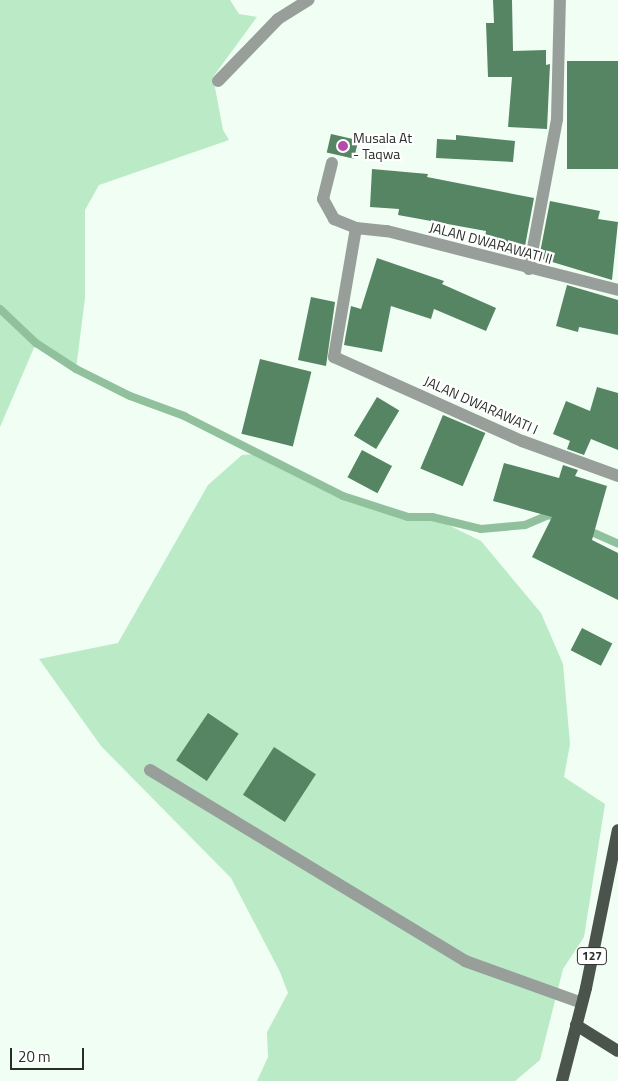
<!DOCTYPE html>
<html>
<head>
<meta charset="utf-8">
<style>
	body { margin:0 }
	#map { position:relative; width:618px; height:1081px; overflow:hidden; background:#f0fef3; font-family:"Titillium Web",sans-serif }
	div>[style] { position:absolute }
	.green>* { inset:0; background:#bbeac6 }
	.stream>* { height:8px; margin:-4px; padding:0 4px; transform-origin:4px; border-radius:4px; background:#90c19c }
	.building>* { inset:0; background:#568563; transform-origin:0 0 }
	.minor>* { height:12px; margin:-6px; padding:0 6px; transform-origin:6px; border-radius:6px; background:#989e99 }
	.major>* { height:12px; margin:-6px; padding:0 6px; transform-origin:6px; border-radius:6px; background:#4a534c }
	.dots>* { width:14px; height:14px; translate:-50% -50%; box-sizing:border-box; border:2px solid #fff; border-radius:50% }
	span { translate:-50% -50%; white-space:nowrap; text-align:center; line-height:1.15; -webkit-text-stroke:4.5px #fff; paint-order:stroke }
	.shield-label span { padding:1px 4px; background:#fff; border:1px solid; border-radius:4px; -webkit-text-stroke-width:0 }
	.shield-label { font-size:12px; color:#292e2a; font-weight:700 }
	.poi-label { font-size:14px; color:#292e2a }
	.left { translate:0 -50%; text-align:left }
	.street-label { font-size:14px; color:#292e2a }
	.scale { position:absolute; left:10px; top:1048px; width:74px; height:22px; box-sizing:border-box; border:2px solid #292e2a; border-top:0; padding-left:6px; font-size:15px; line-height:18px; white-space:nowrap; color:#292e2a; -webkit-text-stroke:4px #fff; paint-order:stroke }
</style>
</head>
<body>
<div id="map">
	<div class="green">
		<div style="clip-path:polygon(0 0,230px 0,239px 14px,257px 17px,213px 77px,223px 130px,229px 140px,99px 185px,85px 210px,85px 298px,76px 369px,36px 343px,0 427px)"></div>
		<div style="clip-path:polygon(255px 454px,343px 496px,408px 517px,432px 517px,481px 541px,541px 613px,563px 664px,570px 744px,564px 777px,605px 804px,584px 937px,563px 969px,540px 1060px,515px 1081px,257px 1081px,268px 1057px,267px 1032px,288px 993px,280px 972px,231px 878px,101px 746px,39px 659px,118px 643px,208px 485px,242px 455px)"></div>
	</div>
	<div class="stream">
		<div style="left:0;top:309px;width:50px;rotate:43.4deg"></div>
		<div style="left:36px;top:343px;width:48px;rotate:33deg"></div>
		<div style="left:76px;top:369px;width:60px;rotate:26.6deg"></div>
		<div style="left:130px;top:396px;width:58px;rotate:20.3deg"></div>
		<div style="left:184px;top:416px;width:178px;rotate:26.7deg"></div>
		<div style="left:343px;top:496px;width:68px;rotate:17.9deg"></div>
		<div style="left:408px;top:517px;width:24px"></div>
		<div style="left:432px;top:517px;width:50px;rotate:13.8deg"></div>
		<div style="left:481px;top:529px;width:44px;rotate:-5.2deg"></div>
		<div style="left:525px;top:525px;width:25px;rotate:-23deg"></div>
		<div style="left:548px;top:515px;width:8px;rotate:14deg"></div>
		<div style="left:585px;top:529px;width:36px;rotate:24deg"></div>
	</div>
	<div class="building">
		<div style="clip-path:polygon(493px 0,512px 0,513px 51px,546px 50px,546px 65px,550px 64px,547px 129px,508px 127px,512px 77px,488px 77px,486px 23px,494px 23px)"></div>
		<div style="left:618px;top:61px;width:108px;height:51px;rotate:90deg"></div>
		<div style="left:331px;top:134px;width:28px;height:19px;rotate:13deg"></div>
		<div style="clip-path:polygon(456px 135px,515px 141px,513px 162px,436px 158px,437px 139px,456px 140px)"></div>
		<div style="clip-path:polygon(372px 169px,428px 174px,427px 177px,534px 198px,523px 257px,484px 247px,486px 231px,398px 215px,399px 209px,370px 207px)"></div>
		<div style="clip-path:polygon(550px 201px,600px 211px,598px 219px,618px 222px,612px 280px,539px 258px)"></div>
		<div style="clip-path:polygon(377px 258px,444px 281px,442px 284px,496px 308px,486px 331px,434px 309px,431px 319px,391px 306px,382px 352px,344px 345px,351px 306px,361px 309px)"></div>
		<div style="clip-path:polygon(567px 285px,618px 300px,618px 335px,579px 327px,578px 332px,556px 326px)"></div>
		<div style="clip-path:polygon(311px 297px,335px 302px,326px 366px,298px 360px)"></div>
		<div style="left:260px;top:359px;width:53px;height:77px;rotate:14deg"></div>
		<div style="clip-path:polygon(597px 387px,618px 393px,618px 450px,591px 439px,584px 455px,567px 449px,570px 441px,553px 434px,566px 401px,590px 411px)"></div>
		<div style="left:377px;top:397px;width:26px;height:45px;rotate:31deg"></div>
		<div style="left:443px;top:415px;width:46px;height:58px;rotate:23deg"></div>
		<div style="left:362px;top:450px;width:34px;height:31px;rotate:28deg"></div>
		<div style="clip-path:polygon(504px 463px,559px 478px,563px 465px,578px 470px,575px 476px,607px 486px,592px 540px,618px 553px,618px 600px,532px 557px,552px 517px,493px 501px)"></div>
		<div style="left:582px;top:628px;width:34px;height:25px;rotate:27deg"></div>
		<div style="left:208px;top:713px;width:37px;height:57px;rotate:34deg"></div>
		<div style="left:274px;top:747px;width:50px;height:57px;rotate:33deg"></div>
	</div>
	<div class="minor">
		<div style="left:218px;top:81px;width:86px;rotate:-45.9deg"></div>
		<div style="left:278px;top:19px;width:36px;rotate:-32deg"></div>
		<div style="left:332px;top:163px;width:37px;rotate:104deg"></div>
		<div style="left:323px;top:199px;width:23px;rotate:61deg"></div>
		<div style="left:334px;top:219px;width:24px;rotate:22deg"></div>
		<div style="left:356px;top:228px;width:31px;rotate:6deg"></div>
		<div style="left:387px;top:231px;width:238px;rotate:14.3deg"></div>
		<div style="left:356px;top:228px;width:131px;rotate:99.7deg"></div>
		<div style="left:334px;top:357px;width:206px;rotate:24.1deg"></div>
		<div style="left:522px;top:441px;width:102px;rotate:20deg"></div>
		<div style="left:529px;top:269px;width:153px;rotate:-79.4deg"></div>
		<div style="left:557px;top:119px;width:119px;rotate:-88.6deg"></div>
		<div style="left:150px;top:770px;width:368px;rotate:31.2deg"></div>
		<div style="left:465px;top:961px;width:124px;rotate:19.7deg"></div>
	</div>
	<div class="major">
		<div style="left:576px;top:1025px;width:49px;rotate:31.8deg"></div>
		<div style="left:562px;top:1081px;width:96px;rotate:-75.5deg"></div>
		<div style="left:586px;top:988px;width:161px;rotate:-78.6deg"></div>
	</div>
	<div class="dots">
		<div style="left:343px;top:146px;background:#b64bab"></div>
	</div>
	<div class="shield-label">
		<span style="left:592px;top:956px">127</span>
	</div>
	<div class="poi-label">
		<span class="left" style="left:353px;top:146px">Musala At<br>- Taqwa</span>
	</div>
	<div class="street-label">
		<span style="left:491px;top:243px;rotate:15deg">JALAN DWARAWATI II</span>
		<span style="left:481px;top:405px;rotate:24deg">JALAN DWARAWATI I</span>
	</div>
	<div class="scale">20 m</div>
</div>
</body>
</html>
